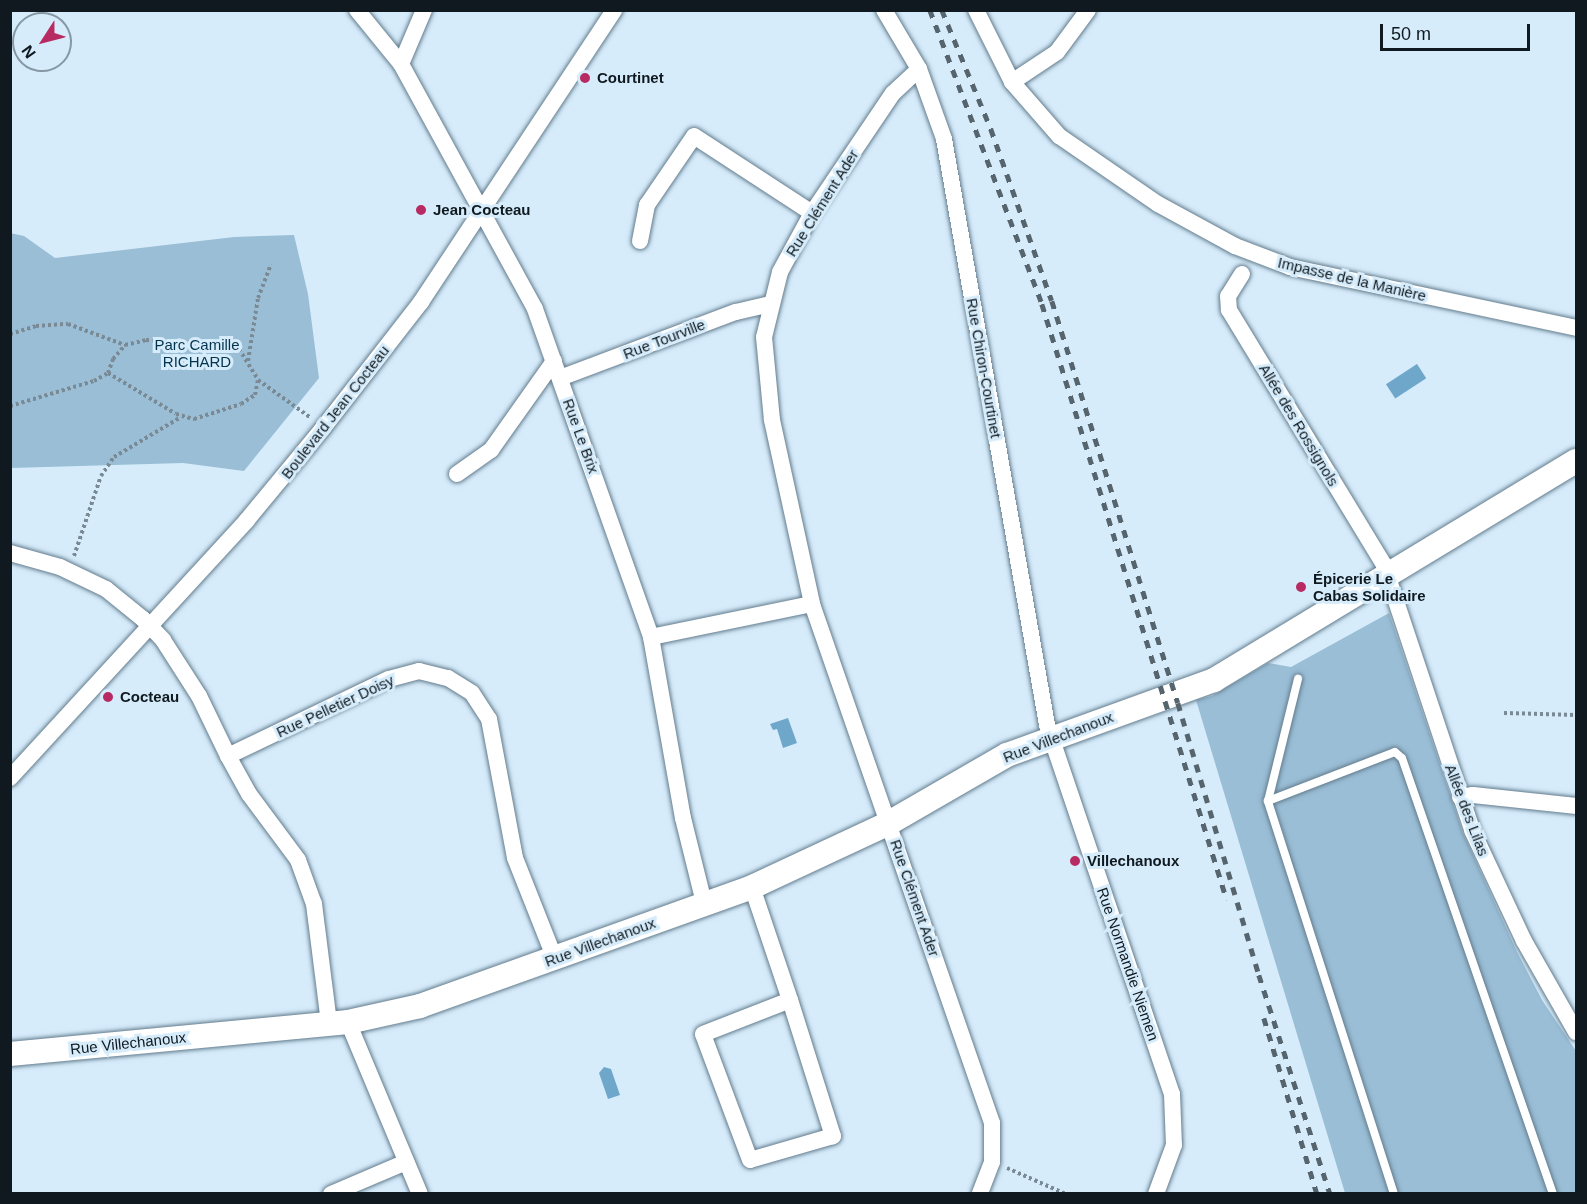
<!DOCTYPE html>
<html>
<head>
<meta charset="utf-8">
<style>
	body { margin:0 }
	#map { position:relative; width:1587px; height:1204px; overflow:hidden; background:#d6ecfb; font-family:Arial,sans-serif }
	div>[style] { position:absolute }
	.green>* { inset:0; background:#9abed6 }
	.water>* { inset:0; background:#6fa7ca; transform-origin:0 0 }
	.path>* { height:4px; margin-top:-2px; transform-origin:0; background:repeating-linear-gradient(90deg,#7a8a95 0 3px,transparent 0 6px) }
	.roads { filter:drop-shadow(0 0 2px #637c8d) drop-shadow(0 0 2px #637c8d) }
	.lane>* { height:8px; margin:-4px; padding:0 4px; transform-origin:4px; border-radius:4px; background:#fff }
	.street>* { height:16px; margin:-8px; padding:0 8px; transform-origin:8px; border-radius:8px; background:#fff }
	.secondary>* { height:24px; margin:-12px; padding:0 12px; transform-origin:12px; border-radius:12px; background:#fff }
	.rail>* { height:4.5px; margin-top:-2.25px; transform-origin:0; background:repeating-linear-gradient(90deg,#56646d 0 8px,transparent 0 16px) }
	.dots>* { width:16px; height:16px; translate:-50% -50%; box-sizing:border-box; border:3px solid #d6ecfb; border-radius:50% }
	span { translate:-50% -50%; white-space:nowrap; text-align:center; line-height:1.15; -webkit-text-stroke:6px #d6ecfb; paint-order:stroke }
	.poi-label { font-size:15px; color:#0f191f; font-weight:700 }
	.left { translate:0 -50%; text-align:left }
	.street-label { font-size:15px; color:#0f191f }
	.park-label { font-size:15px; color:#04344d }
	.frame { position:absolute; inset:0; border:12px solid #0f191f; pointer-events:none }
	.north { position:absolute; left:12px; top:12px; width:60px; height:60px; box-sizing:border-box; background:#d6ecfb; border:2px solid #8698a3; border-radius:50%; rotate:234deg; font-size:16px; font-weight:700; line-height:24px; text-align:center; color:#0f191f }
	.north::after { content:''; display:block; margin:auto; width:21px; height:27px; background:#b82b62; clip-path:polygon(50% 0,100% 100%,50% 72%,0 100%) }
	.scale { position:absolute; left:1380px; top:24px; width:150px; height:27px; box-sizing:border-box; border:3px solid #0f191f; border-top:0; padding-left:8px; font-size:18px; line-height:21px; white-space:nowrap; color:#0f191f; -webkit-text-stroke:4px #d6ecfb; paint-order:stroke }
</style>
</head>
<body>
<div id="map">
	<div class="green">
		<div style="clip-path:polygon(10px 233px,24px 236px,55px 258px,234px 237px,294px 235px,308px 294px,319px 378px,244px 471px,183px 463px,11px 468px)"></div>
		<div style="clip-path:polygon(1389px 613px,1463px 833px,1517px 952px,1542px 1000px,1576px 1051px,1576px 1193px,1345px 1193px,1196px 700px,1212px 696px,1268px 663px,1291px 667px)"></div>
	</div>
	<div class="water">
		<div style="left:1417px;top:364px;width:17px;height:37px;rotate:57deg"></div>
		<div style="clip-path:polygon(788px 718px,797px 743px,783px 748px,777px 729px,773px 730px,770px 724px)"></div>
		<div style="clip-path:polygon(604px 1067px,611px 1069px,620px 1095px,608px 1099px,599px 1073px)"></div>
	</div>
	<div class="path">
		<div style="left:10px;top:334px;width:27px;rotate:-17deg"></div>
		<div style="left:36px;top:326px;width:32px;rotate:-4deg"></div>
		<div style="left:68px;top:324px;width:61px;rotate:20.2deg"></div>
		<div style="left:248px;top:361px;width:64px;rotate:-81deg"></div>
		<div style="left:258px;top:298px;width:36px;rotate:-69deg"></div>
		<div style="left:108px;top:373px;width:79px;rotate:31.1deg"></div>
		<div style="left:176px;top:414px;width:19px;rotate:16deg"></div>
		<div style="left:194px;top:419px;width:49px;rotate:-17.7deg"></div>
		<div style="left:241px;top:404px;width:17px;rotate:-33deg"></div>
		<div style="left:255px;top:395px;width:15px;rotate:-79deg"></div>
		<div style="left:10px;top:406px;width:88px;rotate:-16.6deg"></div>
		<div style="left:94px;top:381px;width:16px;rotate:-30deg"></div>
		<div style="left:108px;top:373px;width:15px;rotate:-70deg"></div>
		<div style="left:113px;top:359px;width:18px;rotate:-49deg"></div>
		<div style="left:125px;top:345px;width:22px;rotate:-13deg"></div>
		<div style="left:146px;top:340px;width:81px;rotate:2.8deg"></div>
		<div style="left:227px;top:344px;width:13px;rotate:23deg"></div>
		<div style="left:239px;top:349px;width:36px;rotate:58deg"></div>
		<div style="left:258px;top:380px;width:65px;rotate:35.6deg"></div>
		<div style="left:74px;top:556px;width:84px;rotate:-71.4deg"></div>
		<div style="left:101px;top:476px;width:23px;rotate:-56deg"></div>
		<div style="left:114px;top:457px;width:78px;rotate:-30.8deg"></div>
		<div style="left:1504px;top:713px;width:72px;rotate:1.6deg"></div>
		<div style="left:1007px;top:1168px;width:64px;rotate:23.8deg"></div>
	</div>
	<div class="roads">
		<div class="lane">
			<div style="left:1268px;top:801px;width:126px;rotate:-76.2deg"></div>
			<div style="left:1394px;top:1194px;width:413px;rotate:-107.8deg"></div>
			<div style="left:1268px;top:801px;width:136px;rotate:-21.1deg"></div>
			<div style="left:1395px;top:752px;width:9px;rotate:41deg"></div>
			<div style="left:1402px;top:758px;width:461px;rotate:70.9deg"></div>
		</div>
		<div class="street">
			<div style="left:357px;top:10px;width:70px;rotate:50.8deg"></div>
			<div style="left:401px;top:64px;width:279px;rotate:61.3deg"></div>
			<div style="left:535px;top:309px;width:348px;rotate:70.5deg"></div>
			<div style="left:651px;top:637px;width:184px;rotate:80deg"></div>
			<div style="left:683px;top:818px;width:88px;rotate:76.1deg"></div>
			<div style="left:884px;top:10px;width:69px;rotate:59.3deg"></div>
			<div style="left:919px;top:69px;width:74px;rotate:70.3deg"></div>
			<div style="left:944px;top:139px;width:595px;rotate:80.03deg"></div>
			<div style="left:1047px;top:725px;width:390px;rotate:71.3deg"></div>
			<div style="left:1172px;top:1094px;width:51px;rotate:87.8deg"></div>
			<div style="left:1174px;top:1145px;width:52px;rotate:110.2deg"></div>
			<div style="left:976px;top:10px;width:80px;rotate:63.4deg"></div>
			<div style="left:1012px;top:82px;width:72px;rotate:49deg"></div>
			<div style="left:1059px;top:136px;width:120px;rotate:34.5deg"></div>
			<div style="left:1158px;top:204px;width:88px;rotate:28.6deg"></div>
			<div style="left:1235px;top:246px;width:59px;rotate:20.9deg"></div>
			<div style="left:1290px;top:267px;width:292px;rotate:12deg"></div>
			<div style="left:401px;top:64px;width:59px;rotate:-66.9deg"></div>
			<div style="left:919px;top:69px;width:35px;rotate:137deg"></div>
			<div style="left:893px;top:93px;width:145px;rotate:124deg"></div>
			<div style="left:812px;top:213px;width:67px;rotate:118.5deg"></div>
			<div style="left:780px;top:272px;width:67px;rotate:103.8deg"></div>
			<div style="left:764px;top:337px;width:83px;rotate:84.5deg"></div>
			<div style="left:772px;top:420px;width:188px;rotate:77.7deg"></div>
			<div style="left:812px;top:604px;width:549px;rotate:70.87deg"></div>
			<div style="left:992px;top:1123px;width:39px;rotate:90deg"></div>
			<div style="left:992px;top:1162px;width:34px;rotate:111deg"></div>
			<div style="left:1012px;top:82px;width:54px;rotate:-33.7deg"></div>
			<div style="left:1057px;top:52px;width:52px;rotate:-53.6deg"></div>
			<div style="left:640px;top:241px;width:37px;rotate:-79deg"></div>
			<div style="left:647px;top:205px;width:83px;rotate:-55.7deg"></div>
			<div style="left:694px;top:136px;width:141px;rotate:33.1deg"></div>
			<div style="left:1242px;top:274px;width:26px;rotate:122deg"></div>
			<div style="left:1228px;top:296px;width:14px;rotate:86deg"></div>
			<div style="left:1229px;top:310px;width:298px;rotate:58.7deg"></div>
			<div style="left:1384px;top:565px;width:279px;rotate:71.6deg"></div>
			<div style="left:1472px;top:830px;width:123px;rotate:64.9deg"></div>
			<div style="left:1524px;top:941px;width:105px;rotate:60.3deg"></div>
			<div style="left:560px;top:378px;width:188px;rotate:-20.6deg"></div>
			<div style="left:736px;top:312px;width:36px;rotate:-13deg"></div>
			<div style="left:457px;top:474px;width:42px;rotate:-35.2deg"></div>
			<div style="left:491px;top:450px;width:109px;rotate:-54.7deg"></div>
			<div style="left:10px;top:553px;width:52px;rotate:15.6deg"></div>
			<div style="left:60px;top:567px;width:51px;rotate:25.6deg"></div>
			<div style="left:106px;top:589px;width:48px;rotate:39deg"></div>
			<div style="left:143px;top:619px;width:29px;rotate:46deg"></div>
			<div style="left:163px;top:640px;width:67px;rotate:57.3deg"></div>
			<div style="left:199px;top:696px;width:67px;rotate:64.2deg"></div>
			<div style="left:228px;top:756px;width:178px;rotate:-25.6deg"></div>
			<div style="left:389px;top:679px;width:31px;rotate:-15deg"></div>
			<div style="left:419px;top:671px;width:30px;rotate:14deg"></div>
			<div style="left:448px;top:678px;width:28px;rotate:32deg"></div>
			<div style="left:472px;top:693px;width:31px;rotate:57deg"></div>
			<div style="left:489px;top:719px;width:141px;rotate:79.4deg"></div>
			<div style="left:515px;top:858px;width:109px;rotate:68.4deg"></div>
			<div style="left:651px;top:637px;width:164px;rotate:-11.6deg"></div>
			<div style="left:228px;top:756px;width:43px;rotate:61.1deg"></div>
			<div style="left:249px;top:794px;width:82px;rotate:53.4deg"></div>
			<div style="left:298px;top:860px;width:47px;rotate:70deg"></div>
			<div style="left:314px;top:904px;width:120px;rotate:82.8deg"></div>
			<div style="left:10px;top:778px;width:350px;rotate:-47.4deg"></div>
			<div style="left:247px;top:520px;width:119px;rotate:-50.4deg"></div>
			<div style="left:323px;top:428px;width:160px;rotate:-52.1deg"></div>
			<div style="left:421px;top:302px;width:350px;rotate:-56.5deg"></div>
			<div style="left:1460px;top:797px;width:13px;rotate:-9deg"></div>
			<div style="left:1473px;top:795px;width:104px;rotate:6.1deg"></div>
			<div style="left:752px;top:887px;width:119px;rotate:71.4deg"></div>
			<div style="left:790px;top:1000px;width:143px;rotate:72.5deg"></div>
			<div style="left:833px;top:1136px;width:86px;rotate:163.9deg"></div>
			<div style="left:750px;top:1160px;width:134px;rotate:-110.5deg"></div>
			<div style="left:703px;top:1034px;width:93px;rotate:-21.3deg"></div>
			<div style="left:348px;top:1022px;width:186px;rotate:67.3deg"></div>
			<div style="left:331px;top:1194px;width:82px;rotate:-23.1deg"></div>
		</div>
		<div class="secondary">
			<div style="left:10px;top:1054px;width:340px;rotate:-5.4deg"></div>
			<div style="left:348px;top:1022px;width:74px;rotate:-12.5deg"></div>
			<div style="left:420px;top:1006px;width:353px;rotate:-19.7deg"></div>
			<div style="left:752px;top:887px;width:151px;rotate:-25deg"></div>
			<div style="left:889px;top:823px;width:136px;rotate:-30deg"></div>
			<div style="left:1007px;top:755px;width:220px;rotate:-19.9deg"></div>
			<div style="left:1214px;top:680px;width:423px;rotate:-31.2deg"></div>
		</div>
	</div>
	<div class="rail">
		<div style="left:930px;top:10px;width:315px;rotate:69.1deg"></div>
		<div style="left:1042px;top:304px;width:624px;rotate:72.76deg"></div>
		<div style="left:942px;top:10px;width:129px;rotate:67.6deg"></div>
		<div style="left:991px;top:129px;width:182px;rotate:70.5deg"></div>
		<div style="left:1052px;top:301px;width:421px;rotate:72.6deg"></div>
		<div style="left:1178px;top:703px;width:284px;rotate:73.4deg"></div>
		<div style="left:1259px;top:975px;width:230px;rotate:72deg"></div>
		<div style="left:1264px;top:1018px;width:184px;rotate:73.2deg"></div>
	</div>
	<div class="dots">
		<div style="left:585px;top:78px;background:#b82b62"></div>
		<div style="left:421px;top:210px;background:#b82b62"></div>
		<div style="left:1301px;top:587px;background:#b82b62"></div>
		<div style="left:108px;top:697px;background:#b82b62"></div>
		<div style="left:1075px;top:861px;background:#b82b62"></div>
	</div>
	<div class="poi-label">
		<span class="left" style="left:597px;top:78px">Courtinet</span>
		<span class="left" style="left:433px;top:210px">Jean Cocteau</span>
		<span class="left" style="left:1313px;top:587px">Épicerie Le<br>Cabas Solidaire</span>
		<span class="left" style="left:120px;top:697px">Cocteau</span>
		<span class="left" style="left:1087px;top:861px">Villechanoux</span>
	</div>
	<div class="street-label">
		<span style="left:822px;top:203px;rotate:-58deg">Rue Clément Ader</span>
		<span style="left:1352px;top:279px;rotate:13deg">Impasse de la Manière</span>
		<span style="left:664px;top:339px;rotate:-21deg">Rue Tourville</span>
		<span style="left:984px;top:368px;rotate:80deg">Rue Chiron-Courtinet</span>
		<span style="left:335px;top:412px;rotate:-52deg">Boulevard Jean Cocteau</span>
		<span style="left:1299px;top:425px;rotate:59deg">Allée des Rossignols</span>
		<span style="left:581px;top:436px;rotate:70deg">Rue Le Brix</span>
		<span style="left:335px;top:706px;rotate:-25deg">Rue Pelletier Doisy</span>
		<span style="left:1058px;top:737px;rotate:-21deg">Rue Villechanoux</span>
		<span style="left:1467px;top:810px;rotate:69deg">Allée des Lilas</span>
		<span style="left:915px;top:898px;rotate:71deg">Rue Clément Ader</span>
		<span style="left:600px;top:942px;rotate:-20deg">Rue Villechanoux</span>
		<span style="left:1128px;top:964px;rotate:71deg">Rue Normandie Niemen</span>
		<span style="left:128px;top:1043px;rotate:-6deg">Rue Villechanoux</span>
	</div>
	<div class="park-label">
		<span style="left:197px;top:353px">Parc Camille<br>RICHARD</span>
	</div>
	<div class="frame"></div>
	<div class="north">N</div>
	<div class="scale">50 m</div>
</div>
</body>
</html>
